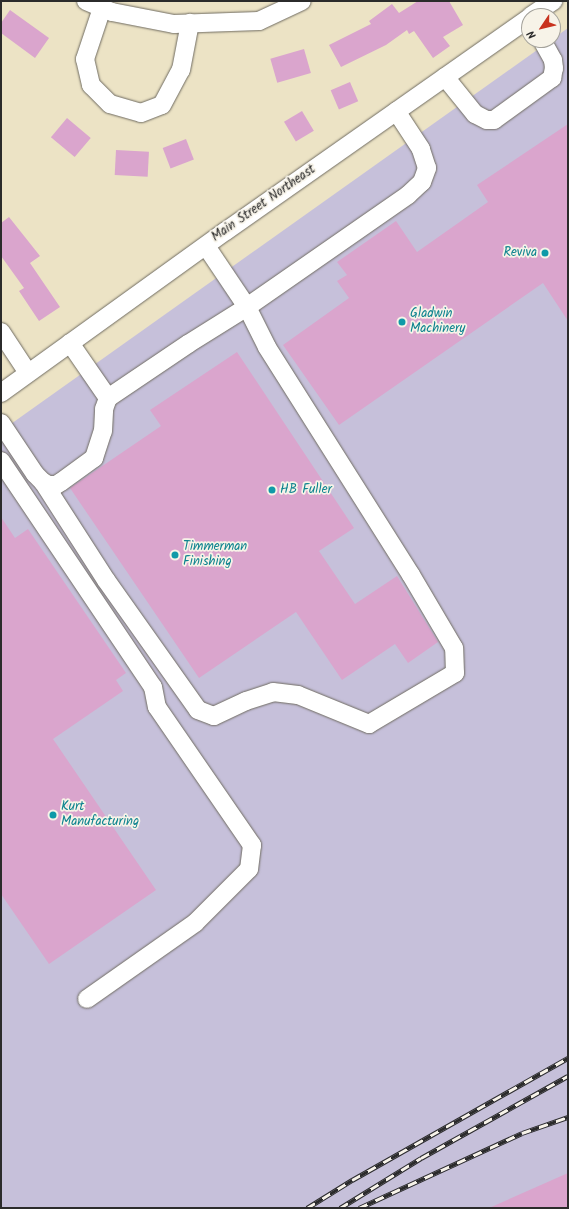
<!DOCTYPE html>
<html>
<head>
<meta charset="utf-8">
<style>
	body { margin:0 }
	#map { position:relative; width:569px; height:1209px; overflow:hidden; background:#ece3c5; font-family:Kalam,sans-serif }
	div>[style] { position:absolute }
	.industrial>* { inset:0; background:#c6c0da }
	.building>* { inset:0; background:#daa5cd; transform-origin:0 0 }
	.roads { filter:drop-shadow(0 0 1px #6f6b61) drop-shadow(0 0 1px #6f6b61) }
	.minor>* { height:18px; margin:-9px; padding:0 9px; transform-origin:9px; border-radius:9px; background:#fff }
	.rail>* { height:4.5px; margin-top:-2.25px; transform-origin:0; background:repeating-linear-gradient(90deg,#f7f3e8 0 9px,#2b2b2b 0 18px); box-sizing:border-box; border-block:1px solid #2b2b2b }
	.dots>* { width:11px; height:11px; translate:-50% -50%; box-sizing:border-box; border:2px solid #f7f3e8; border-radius:50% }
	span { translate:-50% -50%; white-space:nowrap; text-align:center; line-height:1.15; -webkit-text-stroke:3.5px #f7f3e8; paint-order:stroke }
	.street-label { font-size:13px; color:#2b2b2b }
	.culture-label { font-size:13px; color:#0d838f }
	.right { translate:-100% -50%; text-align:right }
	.left { translate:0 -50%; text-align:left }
	.frame { position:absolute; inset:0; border:2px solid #2b2b2b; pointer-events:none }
	.north { position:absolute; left:521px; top:8px; width:40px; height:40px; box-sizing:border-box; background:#f7f3e8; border:1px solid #a5a39c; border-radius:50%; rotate:235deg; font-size:11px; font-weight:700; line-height:16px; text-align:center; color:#2b2b2b }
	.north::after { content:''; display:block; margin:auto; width:14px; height:18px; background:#c8321e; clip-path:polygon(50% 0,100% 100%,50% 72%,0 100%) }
</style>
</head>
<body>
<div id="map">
	<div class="industrial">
		<div style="clip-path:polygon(568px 28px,568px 1208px,1px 1208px,1px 431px)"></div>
	</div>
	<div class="building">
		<div style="clip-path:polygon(418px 1px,449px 1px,463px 25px,443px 37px,450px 46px,433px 58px,414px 31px,409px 34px,407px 30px,386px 45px,341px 67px,329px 45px,371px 24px,369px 21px,392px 4px,399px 13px)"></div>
		<div style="clip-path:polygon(10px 10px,49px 38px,35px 58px,1px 33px,1px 23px)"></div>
		<div style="left:304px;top:49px;width:25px;height:35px;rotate:74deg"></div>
		<div style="left:350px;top:82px;width:21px;height:21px;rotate:67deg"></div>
		<div style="left:302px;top:111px;width:23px;height:21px;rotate:59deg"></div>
		<div style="left:67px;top:118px;width:31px;height:25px;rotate:40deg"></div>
		<div style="clip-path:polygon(568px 124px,568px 321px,543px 283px,339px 425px,283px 345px,349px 298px,337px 281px,347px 275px,337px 262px,396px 221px,417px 252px,488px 202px,477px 185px)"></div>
		<div style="left:186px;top:139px;width:22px;height:25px;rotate:69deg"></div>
		<div style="left:116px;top:150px;width:33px;height:25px;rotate:3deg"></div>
		<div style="clip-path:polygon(9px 217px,40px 256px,30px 263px,60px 307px,39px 321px,19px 291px,24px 288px,1px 256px,1px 223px)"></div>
		<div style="clip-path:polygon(237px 352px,354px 528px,319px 551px,355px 604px,397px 576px,438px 642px,408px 663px,395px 644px,342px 680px,296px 612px,199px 678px,70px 488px,161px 426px,150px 410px)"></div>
		<div style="clip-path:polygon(1px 517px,15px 538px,28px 529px,126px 673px,116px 680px,123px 691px,53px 739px,156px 890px,49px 964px,1px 894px)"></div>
		<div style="clip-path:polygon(568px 1173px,568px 1208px,489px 1208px)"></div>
	</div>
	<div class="roads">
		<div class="minor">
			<div style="left:86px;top:1px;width:28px;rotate:23deg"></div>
			<div style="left:112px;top:12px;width:63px;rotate:11deg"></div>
			<div style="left:174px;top:24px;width:85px;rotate:-2deg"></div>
			<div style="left:259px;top:21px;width:47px;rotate:-24.9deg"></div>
			<div style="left:102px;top:8px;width:54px;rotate:108.4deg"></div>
			<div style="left:85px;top:59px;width:27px;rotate:77deg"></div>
			<div style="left:91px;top:85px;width:27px;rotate:45deg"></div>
			<div style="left:110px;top:104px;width:32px;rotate:16deg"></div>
			<div style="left:141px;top:113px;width:22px;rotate:-21deg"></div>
			<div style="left:162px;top:105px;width:40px;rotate:-62deg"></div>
			<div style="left:181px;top:70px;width:48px;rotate:-79.2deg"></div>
			<div style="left:531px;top:16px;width:27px;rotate:-34deg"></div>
			<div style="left:445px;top:77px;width:48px;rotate:51deg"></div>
			<div style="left:475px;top:114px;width:13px;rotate:27deg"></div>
			<div style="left:487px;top:120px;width:7px"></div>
			<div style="left:494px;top:120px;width:72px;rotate:-35.9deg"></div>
			<div style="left:552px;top:78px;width:10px;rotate:-79deg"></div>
			<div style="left:554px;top:68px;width:8px;rotate:-97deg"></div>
			<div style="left:553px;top:60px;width:23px;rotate:-119deg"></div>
			<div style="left:1px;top:332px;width:49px;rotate:56.6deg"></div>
			<div style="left:70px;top:343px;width:67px;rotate:55.4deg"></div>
			<div style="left:1px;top:393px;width:277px;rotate:-35.8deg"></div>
			<div style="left:226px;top:231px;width:370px;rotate:-35.1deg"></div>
			<div style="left:1px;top:423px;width:61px;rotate:56.3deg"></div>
			<div style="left:35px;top:474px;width:11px;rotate:45deg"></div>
			<div style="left:43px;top:482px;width:7px;rotate:27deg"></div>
			<div style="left:49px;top:485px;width:7px"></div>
			<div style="left:56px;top:485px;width:6px;rotate:-31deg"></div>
			<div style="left:61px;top:482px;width:41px;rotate:-36deg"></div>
			<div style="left:94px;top:458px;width:28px;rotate:-72deg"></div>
			<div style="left:103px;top:431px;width:22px;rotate:-87deg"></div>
			<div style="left:104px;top:409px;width:12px;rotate:-70deg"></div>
			<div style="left:108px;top:398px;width:97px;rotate:-34deg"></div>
			<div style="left:188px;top:344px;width:70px;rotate:-32.1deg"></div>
			<div style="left:247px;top:307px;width:196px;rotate:-34.8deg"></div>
			<div style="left:408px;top:195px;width:19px;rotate:-43deg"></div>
			<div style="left:422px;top:182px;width:15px;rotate:-70deg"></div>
			<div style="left:427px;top:168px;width:20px;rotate:-108deg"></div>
			<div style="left:421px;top:149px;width:45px;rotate:-123.3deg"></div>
			<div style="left:1px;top:461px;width:272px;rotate:56.1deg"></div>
			<div style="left:153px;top:687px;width:20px;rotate:79deg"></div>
			<div style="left:157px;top:707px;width:168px;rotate:55.5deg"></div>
			<div style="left:252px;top:845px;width:24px;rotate:97deg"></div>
			<div style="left:249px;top:869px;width:76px;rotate:135deg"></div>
			<div style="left:195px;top:923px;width:132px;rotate:144.9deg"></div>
			<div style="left:43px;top:482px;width:117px;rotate:57.3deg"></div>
			<div style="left:106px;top:580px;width:159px;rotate:54.7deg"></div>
			<div style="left:198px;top:710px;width:17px;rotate:21deg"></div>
			<div style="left:214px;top:716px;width:35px;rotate:-25deg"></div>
			<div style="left:246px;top:701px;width:28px;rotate:-18deg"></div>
			<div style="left:273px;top:692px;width:25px;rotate:7deg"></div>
			<div style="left:298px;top:695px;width:77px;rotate:22.2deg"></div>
			<div style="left:369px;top:724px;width:100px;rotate:-30.7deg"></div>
			<div style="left:455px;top:673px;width:25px;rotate:-92deg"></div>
			<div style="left:454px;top:648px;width:85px;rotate:-120.5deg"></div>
			<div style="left:411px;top:575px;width:270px;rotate:-122.3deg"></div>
			<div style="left:267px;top:347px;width:45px;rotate:-116.6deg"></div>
			<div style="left:247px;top:307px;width:73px;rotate:-123.9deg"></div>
		</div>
	</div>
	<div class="rail">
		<div style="left:307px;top:1208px;width:53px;rotate:-31.9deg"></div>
		<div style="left:352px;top:1180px;width:248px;rotate:-29.5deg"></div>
		<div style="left:340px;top:1208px;width:95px;rotate:-31.7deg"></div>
		<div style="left:421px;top:1158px;width:168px;rotate:-29.2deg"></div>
		<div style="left:359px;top:1208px;width:179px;rotate:-24.7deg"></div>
		<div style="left:522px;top:1133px;width:49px;rotate:-19.2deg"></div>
	</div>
	<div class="dots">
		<div style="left:545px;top:253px;background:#0f9aa8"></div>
		<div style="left:402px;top:322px;background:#0f9aa8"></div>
		<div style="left:272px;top:490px;background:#0f9aa8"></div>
		<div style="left:175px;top:555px;background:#0f9aa8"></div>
		<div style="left:53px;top:815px;background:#0f9aa8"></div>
	</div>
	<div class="street-label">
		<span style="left:264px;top:204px;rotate:-35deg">Main Street Northeast</span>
	</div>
	<div class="culture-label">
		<span class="right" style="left:537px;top:253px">Reviva</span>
		<span class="left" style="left:410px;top:322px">Gladwin<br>Machinery</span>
		<span class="left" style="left:280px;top:490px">HB Fuller</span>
		<span class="left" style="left:183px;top:555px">Timmerman<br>Finishing</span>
		<span class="left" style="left:61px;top:815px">Kurt<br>Manufacturing</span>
	</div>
	<div class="frame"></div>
	<div class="north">N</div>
</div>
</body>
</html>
